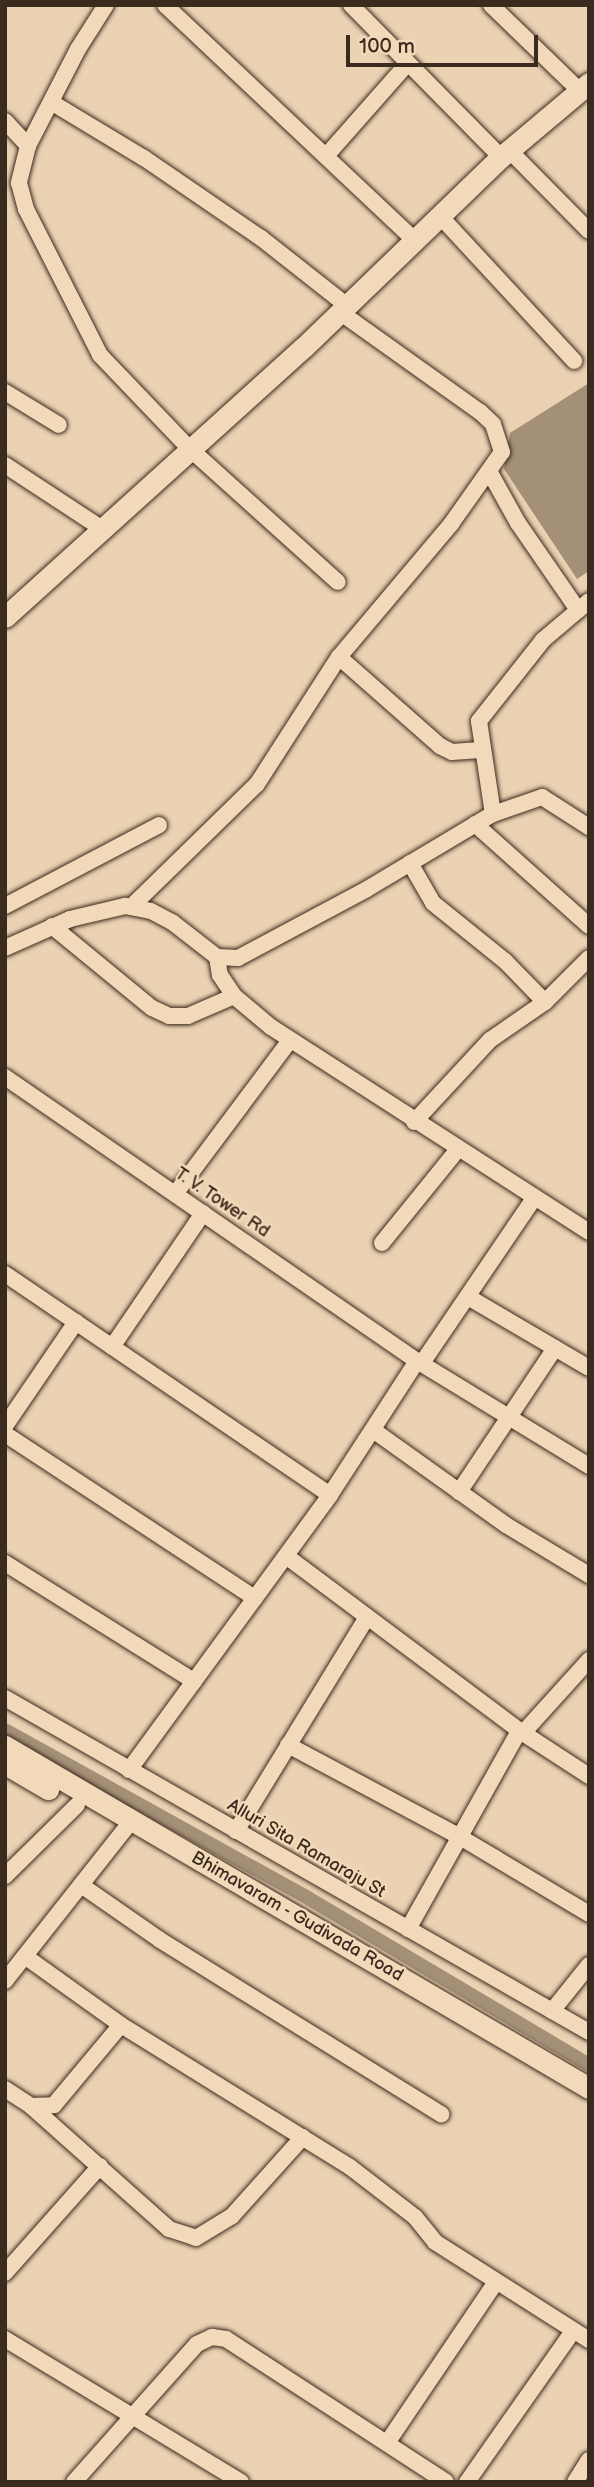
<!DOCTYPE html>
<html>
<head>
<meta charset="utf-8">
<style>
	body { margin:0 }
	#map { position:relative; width:594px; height:2487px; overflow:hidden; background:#ead2b3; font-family:"Balsamiq Sans",sans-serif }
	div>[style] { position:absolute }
	.water>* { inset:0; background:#a48f77 }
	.canal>* { height:14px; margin:-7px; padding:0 7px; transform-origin:7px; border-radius:7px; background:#a48f77 }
	.roads { filter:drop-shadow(0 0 2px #3b2a1e) drop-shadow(0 0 2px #3b2a1e) }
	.minor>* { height:16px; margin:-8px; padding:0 8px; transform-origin:8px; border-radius:8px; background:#f1d9b9 }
	.major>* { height:21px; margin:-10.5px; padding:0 10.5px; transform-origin:10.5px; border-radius:10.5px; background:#f1d9b9 }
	span { translate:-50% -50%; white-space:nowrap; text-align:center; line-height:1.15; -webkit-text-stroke:5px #f1d9b9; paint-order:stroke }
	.street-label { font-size:18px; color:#3b2a1e }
	.frame { position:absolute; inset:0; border:7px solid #3b2a1e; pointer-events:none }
	.scale { position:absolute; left:346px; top:35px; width:192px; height:32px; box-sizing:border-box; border:4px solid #3b2a1e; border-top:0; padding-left:9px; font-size:21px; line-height:24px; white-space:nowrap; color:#3b2a1e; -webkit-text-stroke:5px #f1d9b9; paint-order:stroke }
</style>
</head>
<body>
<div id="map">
	<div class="water">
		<div style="clip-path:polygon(589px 383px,589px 571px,577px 579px,504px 469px,510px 433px)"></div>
	</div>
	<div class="canal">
		<div style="left:5px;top:1730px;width:346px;rotate:29deg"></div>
		<div style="left:308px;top:1898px;width:327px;rotate:30.7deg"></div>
	</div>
	<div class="roads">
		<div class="minor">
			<div style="left:106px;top:5px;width:52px;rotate:122.5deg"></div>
			<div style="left:78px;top:49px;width:109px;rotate:117.3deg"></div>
			<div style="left:28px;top:146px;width:38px;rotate:104deg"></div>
			<div style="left:19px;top:183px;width:27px;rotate:75deg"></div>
			<div style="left:26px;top:209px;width:164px;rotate:63.1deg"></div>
			<div style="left:100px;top:355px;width:129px;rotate:46.3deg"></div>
			<div style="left:189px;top:448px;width:200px;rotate:42deg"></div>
			<div style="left:165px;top:5px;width:341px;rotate:43.3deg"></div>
			<div style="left:351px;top:5px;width:214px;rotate:45.4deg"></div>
			<div style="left:491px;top:5px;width:124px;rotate:44deg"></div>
			<div style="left:51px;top:102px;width:109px;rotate:31.1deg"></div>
			<div style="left:144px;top:158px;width:142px;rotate:34.4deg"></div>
			<div style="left:261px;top:238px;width:108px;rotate:38.2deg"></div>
			<div style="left:5px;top:121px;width:34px;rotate:47deg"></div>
			<div style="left:510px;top:151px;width:112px;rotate:45.4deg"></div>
			<div style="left:326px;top:156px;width:123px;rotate:-48.6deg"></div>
			<div style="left:439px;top:215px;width:199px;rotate:47.2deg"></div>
			<div style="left:5px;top:392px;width:63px;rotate:31.4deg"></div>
			<div style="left:5px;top:465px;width:115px;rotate:33.3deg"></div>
			<div style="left:489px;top:471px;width:60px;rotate:60.9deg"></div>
			<div style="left:518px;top:523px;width:106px;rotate:55.4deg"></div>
			<div style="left:339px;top:657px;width:135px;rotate:41.4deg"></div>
			<div style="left:440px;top:746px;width:13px;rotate:27deg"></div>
			<div style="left:452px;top:752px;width:28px;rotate:-4deg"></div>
			<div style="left:493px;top:814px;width:94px;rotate:-98.6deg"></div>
			<div style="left:479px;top:721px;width:103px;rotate:-51.7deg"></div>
			<div style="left:543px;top:640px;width:60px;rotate:-40.3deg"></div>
			<div style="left:475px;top:824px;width:153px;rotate:41.8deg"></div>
			<div style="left:410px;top:863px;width:46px;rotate:60.1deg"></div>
			<div style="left:433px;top:903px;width:92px;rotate:38.9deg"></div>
			<div style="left:505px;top:961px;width:57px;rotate:45.7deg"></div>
			<div style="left:5px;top:906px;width:174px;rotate:-27.7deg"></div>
			<div style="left:131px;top:907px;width:176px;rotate:-44.3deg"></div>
			<div style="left:257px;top:784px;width:151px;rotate:-57.2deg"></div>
			<div style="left:339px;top:657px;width:174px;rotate:-49.9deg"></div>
			<div style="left:451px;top:524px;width:88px;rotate:-54.7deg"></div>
			<div style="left:502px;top:452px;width:29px;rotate:-108deg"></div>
			<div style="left:493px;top:424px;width:18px;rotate:-137deg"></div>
			<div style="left:480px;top:412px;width:172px;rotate:-144.5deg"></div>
			<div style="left:52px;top:926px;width:129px;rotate:39.4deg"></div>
			<div style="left:152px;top:1008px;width:19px;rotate:25deg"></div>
			<div style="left:169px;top:1016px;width:19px"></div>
			<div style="left:188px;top:1016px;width:50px;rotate:-23.5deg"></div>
			<div style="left:5px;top:948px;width:71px;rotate:-24deg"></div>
			<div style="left:70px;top:919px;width:57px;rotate:-13.3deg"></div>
			<div style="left:125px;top:906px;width:26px;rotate:11deg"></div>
			<div style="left:151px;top:911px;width:24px;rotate:28deg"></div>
			<div style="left:172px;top:922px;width:57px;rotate:37.9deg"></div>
			<div style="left:217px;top:957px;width:21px;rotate:3deg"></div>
			<div style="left:238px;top:958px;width:146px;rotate:-28.1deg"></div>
			<div style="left:367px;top:889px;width:147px;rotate:-30.8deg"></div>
			<div style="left:493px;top:814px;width:52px;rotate:-19.1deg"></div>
			<div style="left:542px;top:797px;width:56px;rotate:32.6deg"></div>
			<div style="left:217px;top:957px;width:18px;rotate:81deg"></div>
			<div style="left:220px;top:975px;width:25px;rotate:56deg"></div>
			<div style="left:234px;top:996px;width:48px;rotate:40deg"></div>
			<div style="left:271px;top:1027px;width:378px;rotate:32.8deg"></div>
			<div style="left:5px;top:1077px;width:500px;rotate:34.58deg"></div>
			<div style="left:417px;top:1361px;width:202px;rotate:31.4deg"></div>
			<div style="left:414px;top:1122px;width:112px;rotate:-47.2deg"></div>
			<div style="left:490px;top:1040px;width:67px;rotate:-34.6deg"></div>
			<div style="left:545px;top:1002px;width:62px;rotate:-45deg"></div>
			<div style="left:175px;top:1194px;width:192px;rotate:-53.2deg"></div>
			<div style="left:382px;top:1243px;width:121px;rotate:-51deg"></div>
			<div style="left:5px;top:1274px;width:393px;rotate:34.2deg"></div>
			<div style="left:468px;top:1297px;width:140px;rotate:30.4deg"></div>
			<div style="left:112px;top:1347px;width:162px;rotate:-55.8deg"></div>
			<div style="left:422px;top:1363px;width:199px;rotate:-55.8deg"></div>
			<div style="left:5px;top:1426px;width:126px;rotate:-55.7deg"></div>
			<div style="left:373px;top:1430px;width:163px;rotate:35.5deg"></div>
			<div style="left:506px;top:1525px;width:97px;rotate:31.1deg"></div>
			<div style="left:5px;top:1434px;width:299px;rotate:33.3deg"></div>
			<div style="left:459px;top:1492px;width:173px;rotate:-56.3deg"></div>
			<div style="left:286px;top:1556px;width:296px;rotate:36.8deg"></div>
			<div style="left:5px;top:1563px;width:223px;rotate:32deg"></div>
			<div style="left:589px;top:1660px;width:98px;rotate:132.1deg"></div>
			<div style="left:523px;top:1733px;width:79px;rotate:33.1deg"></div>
			<div style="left:5px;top:1698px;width:673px;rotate:29.77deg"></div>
			<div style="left:288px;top:1745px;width:195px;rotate:28.1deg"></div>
			<div style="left:460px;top:1837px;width:150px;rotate:30.8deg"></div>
			<div style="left:129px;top:1770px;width:341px;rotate:-53.8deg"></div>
			<div style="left:330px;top:1495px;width:160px;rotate:-57deg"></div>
			<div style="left:236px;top:1831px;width:251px;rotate:-58.5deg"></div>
			<div style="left:5px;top:1876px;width:101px;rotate:-44.6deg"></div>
			<div style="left:81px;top:1885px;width:96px;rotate:34.8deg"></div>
			<div style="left:160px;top:1940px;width:331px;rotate:31.8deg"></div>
			<div style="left:408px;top:1929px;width:227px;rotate:-60.7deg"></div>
			<div style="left:26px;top:1957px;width:117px;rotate:35.6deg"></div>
			<div style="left:121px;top:2025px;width:269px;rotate:31.8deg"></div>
			<div style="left:350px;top:2167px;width:82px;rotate:37.6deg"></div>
			<div style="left:415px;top:2217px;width:32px;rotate:51deg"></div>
			<div style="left:435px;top:2242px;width:183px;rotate:32.5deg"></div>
			<div style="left:5px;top:1981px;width:205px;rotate:-51.7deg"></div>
			<div style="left:552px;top:2011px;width:59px;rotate:-51.2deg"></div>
			<div style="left:5px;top:2089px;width:31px;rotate:33deg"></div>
			<div style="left:31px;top:2106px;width:23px;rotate:-2deg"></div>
			<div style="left:54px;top:2105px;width:104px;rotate:-50.1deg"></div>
			<div style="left:31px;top:2106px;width:185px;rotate:41.7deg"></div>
			<div style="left:169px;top:2229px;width:28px;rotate:18deg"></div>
			<div style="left:196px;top:2238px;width:42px;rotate:-31.4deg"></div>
			<div style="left:232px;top:2216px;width:106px;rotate:-48.1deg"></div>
			<div style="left:5px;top:2273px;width:143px;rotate:-48.4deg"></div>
			<div style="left:5px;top:2339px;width:276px;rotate:31.2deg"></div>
			<div style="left:387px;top:2443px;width:194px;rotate:-55.9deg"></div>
			<div style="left:74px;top:2482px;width:185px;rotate:-48.3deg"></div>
			<div style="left:197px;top:2344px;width:17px;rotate:-25deg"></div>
			<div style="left:212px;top:2337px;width:14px;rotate:8deg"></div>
			<div style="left:226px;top:2339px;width:262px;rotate:33deg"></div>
			<div style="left:467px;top:2482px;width:184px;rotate:-54.9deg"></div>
			<div style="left:575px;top:2482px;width:26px;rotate:-58deg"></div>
		</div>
		<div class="major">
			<div style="left:5px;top:617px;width:403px;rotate:-42.1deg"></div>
			<div style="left:304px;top:347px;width:274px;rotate:-44deg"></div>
			<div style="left:501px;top:157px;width:115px;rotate:-40.1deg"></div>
			<div style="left:5px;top:1746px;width:677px;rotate:30.35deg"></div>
			<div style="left:5px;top:1764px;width:50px;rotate:30.2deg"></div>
		</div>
	</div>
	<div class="street-label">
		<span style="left:222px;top:1203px;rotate:34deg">T. V. Tower Rd</span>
		<span style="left:306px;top:1849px;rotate:30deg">Alluri Sita Ramaraju St</span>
		<span style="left:297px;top:1917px;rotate:30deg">Bhimavaram - Gudivada Road</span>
	</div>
	<div class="frame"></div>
	<div class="scale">100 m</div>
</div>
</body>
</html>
